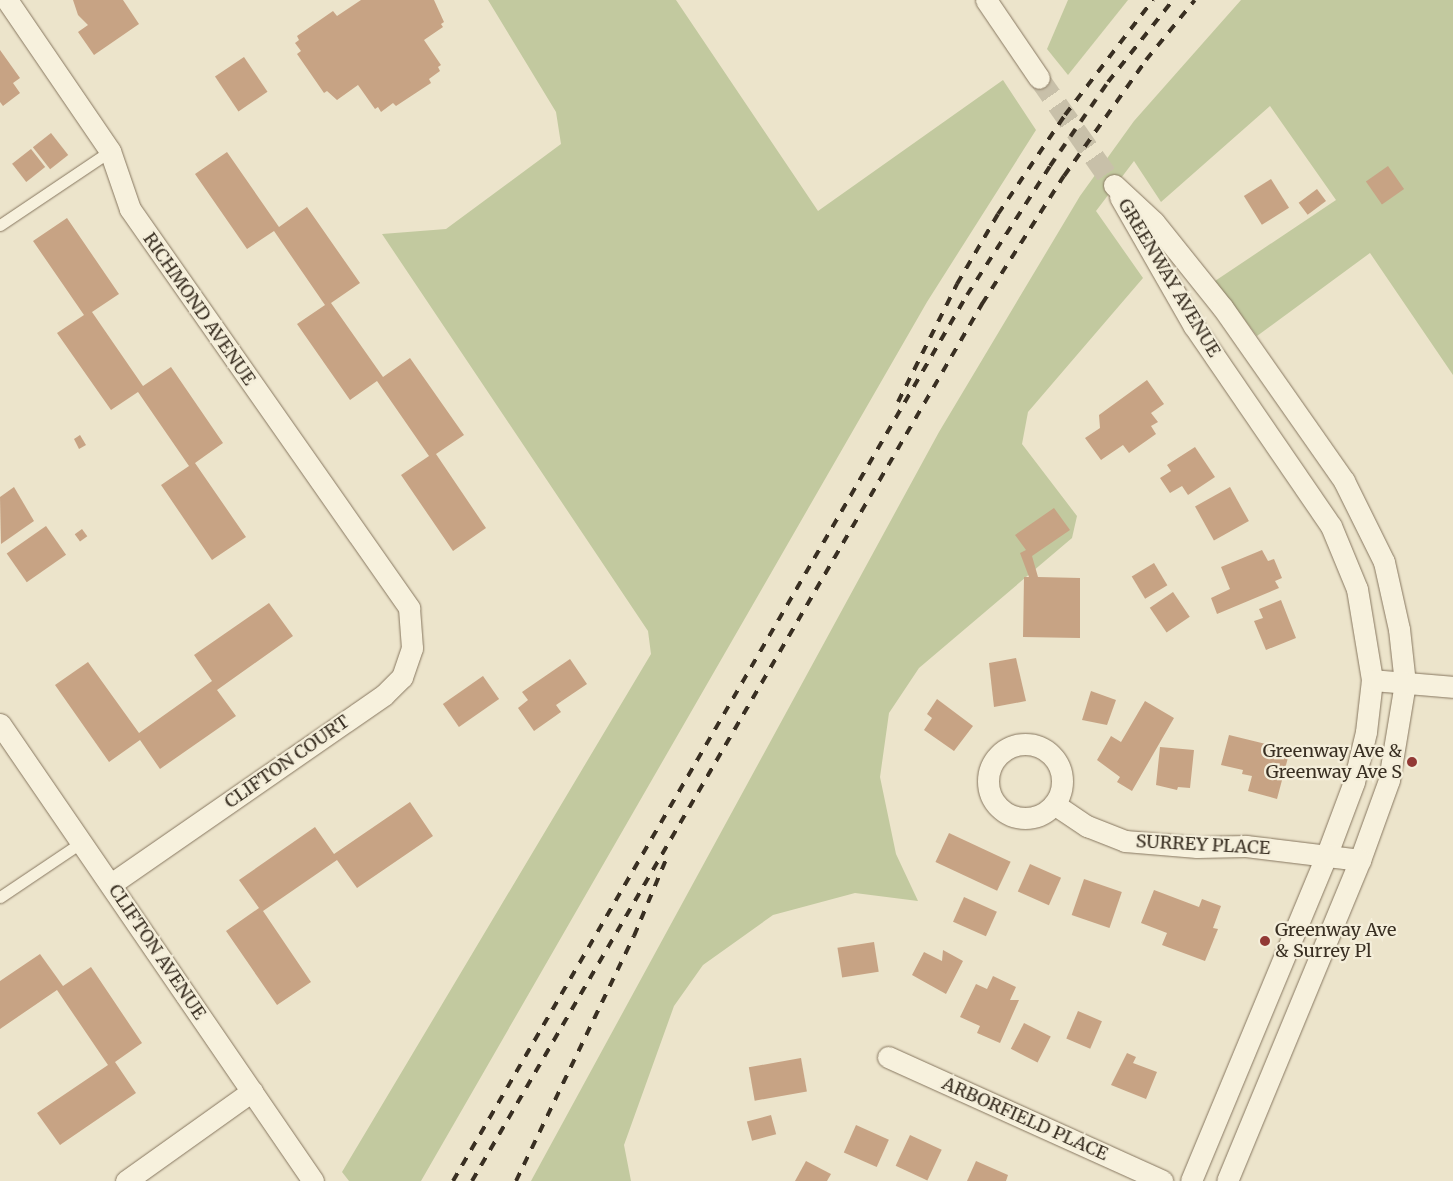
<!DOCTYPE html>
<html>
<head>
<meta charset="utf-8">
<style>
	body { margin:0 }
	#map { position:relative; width:1453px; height:1181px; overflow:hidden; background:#ece4cb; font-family:Merriweather,serif }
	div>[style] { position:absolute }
	.green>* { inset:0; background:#c2c99f }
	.building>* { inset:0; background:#c7a384; transform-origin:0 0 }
	.minor-tunnel>* { height:21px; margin-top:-10.5px; transform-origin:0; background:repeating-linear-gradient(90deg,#c8c0a9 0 21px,transparent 0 32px) }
	.roads { filter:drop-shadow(0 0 1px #877760) drop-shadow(0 0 1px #877760) }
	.service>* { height:11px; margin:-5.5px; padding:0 5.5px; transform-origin:5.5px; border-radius:5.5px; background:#f7f1dd }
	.minor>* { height:21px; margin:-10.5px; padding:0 10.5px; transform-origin:10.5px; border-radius:10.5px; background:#f7f1dd }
	.minor>.ring { margin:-10.5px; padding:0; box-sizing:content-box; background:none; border:21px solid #f7f1dd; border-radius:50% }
	.rail>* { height:4px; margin-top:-2px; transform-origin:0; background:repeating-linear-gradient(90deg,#392f22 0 9px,transparent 0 18px) }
	.dots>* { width:14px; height:14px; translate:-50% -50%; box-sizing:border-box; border:2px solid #f4eeda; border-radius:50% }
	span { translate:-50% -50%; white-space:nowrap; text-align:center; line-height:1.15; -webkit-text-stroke:4.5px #f4eeda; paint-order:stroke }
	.street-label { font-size:18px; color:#392f22 }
	.poi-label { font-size:18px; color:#392f22 }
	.right { translate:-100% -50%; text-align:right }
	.left { translate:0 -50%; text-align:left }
</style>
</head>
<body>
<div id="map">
	<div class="green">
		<div style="clip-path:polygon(488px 0,676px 0,818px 211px,1003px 80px,1036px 130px,927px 302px,421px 1181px,349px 1181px,342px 1172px,651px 654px,648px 631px,382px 234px,446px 229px,561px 144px,556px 112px)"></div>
		<div style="clip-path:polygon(1068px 0,1128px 0,1068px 75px,1047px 49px)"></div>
		<div style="clip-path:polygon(1241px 0,1453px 0,1453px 375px,1370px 253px,1257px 336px,1215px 281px,1336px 200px,1270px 106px,1161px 202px,1134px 161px,1096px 211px,1143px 278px,1028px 412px,1022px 444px,1077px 516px,1072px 538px,919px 668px,889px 713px,880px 777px,896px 854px,918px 901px,855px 893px,773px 915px,703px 965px,674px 1006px,624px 1145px,631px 1181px,531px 1181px,939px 432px,1080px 196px,1134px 121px)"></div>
	</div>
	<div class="building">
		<div style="clip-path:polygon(73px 0,123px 0,139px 24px,94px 55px,78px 32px,88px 25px,78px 15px)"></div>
		<div style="clip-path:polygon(361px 0,434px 0,444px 22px,441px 24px,443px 27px,424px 40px,441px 65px,438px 67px,440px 71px,429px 79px,431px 83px,396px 106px,393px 103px,381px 112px,378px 107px,375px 109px,358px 85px,337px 100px,327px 91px,324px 93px,297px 54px,301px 51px,295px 43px,299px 40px,297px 36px,333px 11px,337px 16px)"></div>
		<div style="clip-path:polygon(0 50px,20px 78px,13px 83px,20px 93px,3px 106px,0 102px)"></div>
		<div style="left:244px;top:57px;width:42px;height:35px;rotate:56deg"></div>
		<div style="left:51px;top:133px;width:28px;height:23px;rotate:52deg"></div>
		<div style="left:31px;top:149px;width:23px;height:24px;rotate:52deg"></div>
		<div style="clip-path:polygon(227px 152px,279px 227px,307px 207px,360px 283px,331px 303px,383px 377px,410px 358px,464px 435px,436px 454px,486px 528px,453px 551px,401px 475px,429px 456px,377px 381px,350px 400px,297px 324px,325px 305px,274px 231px,247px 249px,195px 174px)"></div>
		<div style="left:1388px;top:166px;width:28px;height:27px;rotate:55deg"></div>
		<div style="left:1271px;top:179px;width:34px;height:32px;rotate:58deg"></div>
		<div style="left:1317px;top:189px;width:15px;height:23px;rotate:53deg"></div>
		<div style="clip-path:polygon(67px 218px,119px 294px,92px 312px,143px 386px,171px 367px,223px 443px,195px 463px,246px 537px,212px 560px,161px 485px,189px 466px,138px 392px,111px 410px,57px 333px,84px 315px,33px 241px)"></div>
		<div style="clip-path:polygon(1147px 380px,1164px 404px,1151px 413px,1158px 422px,1151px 426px,1156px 434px,1129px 453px,1123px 445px,1101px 460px,1085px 438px,1100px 428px,1099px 415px)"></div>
		<div style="clip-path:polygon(80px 435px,86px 445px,79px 449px,74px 439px)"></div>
		<div style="clip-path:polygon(1195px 447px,1215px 477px,1188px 495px,1182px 486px,1170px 493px,1160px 478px,1171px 471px,1167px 465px)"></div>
		<div style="clip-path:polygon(14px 487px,34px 521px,1px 544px,0 497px)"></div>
		<div style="left:1230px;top:487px;width:39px;height:40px;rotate:61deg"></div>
		<div style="clip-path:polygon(1054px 508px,1070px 530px,1032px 556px,1038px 577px,1080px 578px,1080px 638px,1023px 637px,1024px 577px,1029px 577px,1020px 553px,1026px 550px,1015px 535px)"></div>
		<div style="left:46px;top:526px;width:35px;height:48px;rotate:55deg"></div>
		<div style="left:82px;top:529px;width:9px;height:9px;rotate:54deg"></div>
		<div style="clip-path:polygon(1262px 550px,1268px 561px,1274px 559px,1282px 578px,1275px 581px,1279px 588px,1217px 614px,1211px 598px,1230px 589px,1221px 567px)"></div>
		<div style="left:1154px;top:563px;width:26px;height:26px;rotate:59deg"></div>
		<div style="left:1173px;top:592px;width:30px;height:28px;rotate:56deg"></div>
		<div style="clip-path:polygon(1281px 600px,1296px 638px,1266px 650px,1254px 621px,1263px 618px,1259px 609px)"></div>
		<div style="clip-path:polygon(269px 603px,293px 636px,217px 690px,236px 716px,160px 769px,140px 740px,109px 762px,55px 685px,88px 662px,139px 733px,212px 681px,194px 655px)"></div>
		<div style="clip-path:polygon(1016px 658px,1026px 701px,994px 707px,989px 663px)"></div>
		<div style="clip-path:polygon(570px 659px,587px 684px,556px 705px,561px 712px,534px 731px,518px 708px,528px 700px,522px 692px)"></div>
		<div style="left:483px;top:676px;width:28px;height:49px;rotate:55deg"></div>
		<div style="clip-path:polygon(1091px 691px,1116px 700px,1107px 725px,1082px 720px)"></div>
		<div style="clip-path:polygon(937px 699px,973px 726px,954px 751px,924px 730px,932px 718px,927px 714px)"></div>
		<div style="clip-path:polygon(1145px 701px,1174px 718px,1132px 791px,1117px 782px,1120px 777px,1097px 760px,1111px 736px,1121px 742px)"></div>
		<div style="clip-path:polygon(1229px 735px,1290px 750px,1277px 799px,1248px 791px,1252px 776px,1242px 774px,1243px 770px,1221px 765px)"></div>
		<div style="clip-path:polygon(1160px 747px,1194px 750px,1190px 788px,1178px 787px,1177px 790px,1156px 785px)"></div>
		<div style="clip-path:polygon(410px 802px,433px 836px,357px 888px,337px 860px,263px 911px,311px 982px,277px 1005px,226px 931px,259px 908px,239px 880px,315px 827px,334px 854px)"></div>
		<div style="left:949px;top:833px;width:68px;height:32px;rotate:25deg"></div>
		<div style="left:1030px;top:864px;width:34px;height:30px;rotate:24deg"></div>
		<div style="left:1084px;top:879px;width:40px;height:38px;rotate:19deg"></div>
		<div style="clip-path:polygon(1154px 890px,1199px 907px,1202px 899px,1221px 906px,1213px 928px,1218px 929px,1205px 961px,1162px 945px,1167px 933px,1141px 923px)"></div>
		<div style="left:964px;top:897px;width:36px;height:27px;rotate:24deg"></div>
		<div style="left:874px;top:942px;width:30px;height:37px;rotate:81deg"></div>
		<div style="clip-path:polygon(943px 950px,963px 961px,946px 994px,912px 975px,924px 952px,942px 961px)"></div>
		<div style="clip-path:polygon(40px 954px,63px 986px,91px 967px,142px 1043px,115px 1062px,136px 1093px,60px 1145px,37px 1113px,108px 1065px,57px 990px,0 1029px,0 981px)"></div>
		<div style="clip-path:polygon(993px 976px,1016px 987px,1010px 1000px,1019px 1000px,1000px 1043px,977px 1033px,980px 1026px,960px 1017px,976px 984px,987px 989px)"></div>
		<div style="left:1078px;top:1011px;width:26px;height:30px;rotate:23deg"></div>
		<div style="left:1024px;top:1023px;width:30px;height:29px;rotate:27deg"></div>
		<div style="clip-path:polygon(1127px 1053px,1136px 1057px,1133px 1063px,1157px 1072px,1146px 1099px,1111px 1085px)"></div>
		<div style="left:801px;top:1058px;width:34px;height:53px;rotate:80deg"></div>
		<div style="left:771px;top:1115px;width:20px;height:25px;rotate:75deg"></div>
		<div style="left:856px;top:1125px;width:36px;height:30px;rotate:24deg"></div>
		<div style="left:910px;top:1135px;width:35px;height:34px;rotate:25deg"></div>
		<div style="clip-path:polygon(806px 1161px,831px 1174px,827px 1181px,795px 1181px)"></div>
		<div style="clip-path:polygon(976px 1161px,1008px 1175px,1006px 1181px,967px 1181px)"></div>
	</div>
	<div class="minor-tunnel">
		<div style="left:1039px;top:78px;width:131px;rotate:55deg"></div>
	</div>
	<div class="roads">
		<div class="service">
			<div style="left:0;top:225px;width:133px;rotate:-33.9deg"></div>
			<div style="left:0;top:897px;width:99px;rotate:-33.9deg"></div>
		</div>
		<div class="minor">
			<div style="left:7px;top:0;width:183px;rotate:55.7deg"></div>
			<div style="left:110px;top:151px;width:61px;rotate:71deg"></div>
			<div style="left:130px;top:209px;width:487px;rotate:55deg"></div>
			<div style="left:409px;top:608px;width:40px;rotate:85.7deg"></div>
			<div style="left:412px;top:648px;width:31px;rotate:109deg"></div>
			<div style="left:402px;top:677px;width:25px;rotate:135deg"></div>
			<div style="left:384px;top:695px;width:332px;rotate:145.3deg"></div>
			<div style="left:986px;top:0;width:94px;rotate:55.8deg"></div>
			<div style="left:1114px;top:185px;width:54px;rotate:42.8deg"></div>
			<div style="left:1154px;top:222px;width:110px;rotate:51.3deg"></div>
			<div style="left:1223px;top:308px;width:211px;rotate:55deg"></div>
			<div style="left:1344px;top:481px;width:90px;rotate:63.7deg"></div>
			<div style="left:1384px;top:562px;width:69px;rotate:77.4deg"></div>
			<div style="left:1399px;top:629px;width:54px;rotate:83.7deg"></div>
			<div style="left:1405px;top:683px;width:98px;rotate:99.4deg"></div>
			<div style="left:1389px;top:780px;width:85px;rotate:109.9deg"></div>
			<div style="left:1360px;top:860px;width:347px;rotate:112.5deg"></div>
			<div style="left:1120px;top:197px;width:149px;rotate:60.2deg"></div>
			<div style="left:1194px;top:326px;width:242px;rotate:55.6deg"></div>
			<div style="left:1331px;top:526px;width:68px;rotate:67.6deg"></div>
			<div style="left:1357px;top:589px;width:92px;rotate:80.6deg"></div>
			<div style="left:1372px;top:680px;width:52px;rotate:96.6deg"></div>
			<div style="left:1366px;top:732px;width:51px;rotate:103.5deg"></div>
			<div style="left:1354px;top:782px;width:77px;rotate:110.6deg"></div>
			<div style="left:1327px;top:854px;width:354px;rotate:112.6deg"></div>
			<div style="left:1372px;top:680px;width:81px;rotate:4.9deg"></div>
			<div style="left:0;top:724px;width:554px;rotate:55.59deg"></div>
			<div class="ring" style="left:988px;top:744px;width:53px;height:53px"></div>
			<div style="left:1054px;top:804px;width:40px;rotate:34deg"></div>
			<div style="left:1087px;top:826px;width:41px;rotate:21.5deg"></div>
			<div style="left:1125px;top:841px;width:72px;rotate:4.8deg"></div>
			<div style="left:1197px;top:847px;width:49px;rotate:-1.2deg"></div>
			<div style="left:1246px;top:846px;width:115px;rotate:7deg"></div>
			<div style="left:888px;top:1057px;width:301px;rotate:24.3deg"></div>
			<div style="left:126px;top:1181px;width:155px;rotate:-35.5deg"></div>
		</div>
	</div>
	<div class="rail">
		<div style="left:898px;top:402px;width:132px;rotate:-63.4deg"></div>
		<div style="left:957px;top:284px;width:81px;rotate:-59.6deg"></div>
		<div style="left:998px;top:214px;width:120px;rotate:-55.9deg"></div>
		<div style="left:1065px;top:115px;width:145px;rotate:-52.6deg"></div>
		<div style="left:453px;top:1181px;width:1024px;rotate:-59.88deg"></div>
		<div style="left:967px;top:295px;width:153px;rotate:-57.2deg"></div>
		<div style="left:1050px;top:166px;width:102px;rotate:-55.4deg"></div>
		<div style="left:1108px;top:82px;width:105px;rotate:-51.6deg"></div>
		<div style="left:472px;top:1181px;width:1015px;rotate:-59.82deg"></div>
		<div style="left:982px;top:304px;width:152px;rotate:-57.4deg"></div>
		<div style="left:1064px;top:176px;width:142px;rotate:-54.7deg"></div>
		<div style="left:1146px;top:60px;width:77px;rotate:-50.8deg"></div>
		<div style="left:516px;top:1181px;width:272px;rotate:-64.3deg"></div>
		<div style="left:634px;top:936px;width:86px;rotate:-67.3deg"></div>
	</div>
	<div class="dots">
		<div style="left:1412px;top:762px;background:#923935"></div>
		<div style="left:1265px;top:941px;background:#923935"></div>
	</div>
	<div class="street-label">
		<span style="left:1169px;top:278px;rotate:59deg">GREENWAY AVENUE</span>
		<span style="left:199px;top:309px;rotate:55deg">RICHMOND AVENUE</span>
		<span style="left:287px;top:762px;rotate:-35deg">CLIFTON COURT</span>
		<span style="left:1203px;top:845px;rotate:3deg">SURREY PLACE</span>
		<span style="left:157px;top:952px;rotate:56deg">CLIFTON AVENUE</span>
		<span style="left:1025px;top:1119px;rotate:24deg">ARBORFIELD PLACE</span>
	</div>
	<div class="poi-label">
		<span class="right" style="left:1402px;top:762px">Greenway Ave &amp;<br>Greenway Ave S</span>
		<span class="left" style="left:1275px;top:941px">Greenway Ave<br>&amp; Surrey Pl</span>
	</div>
</div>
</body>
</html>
